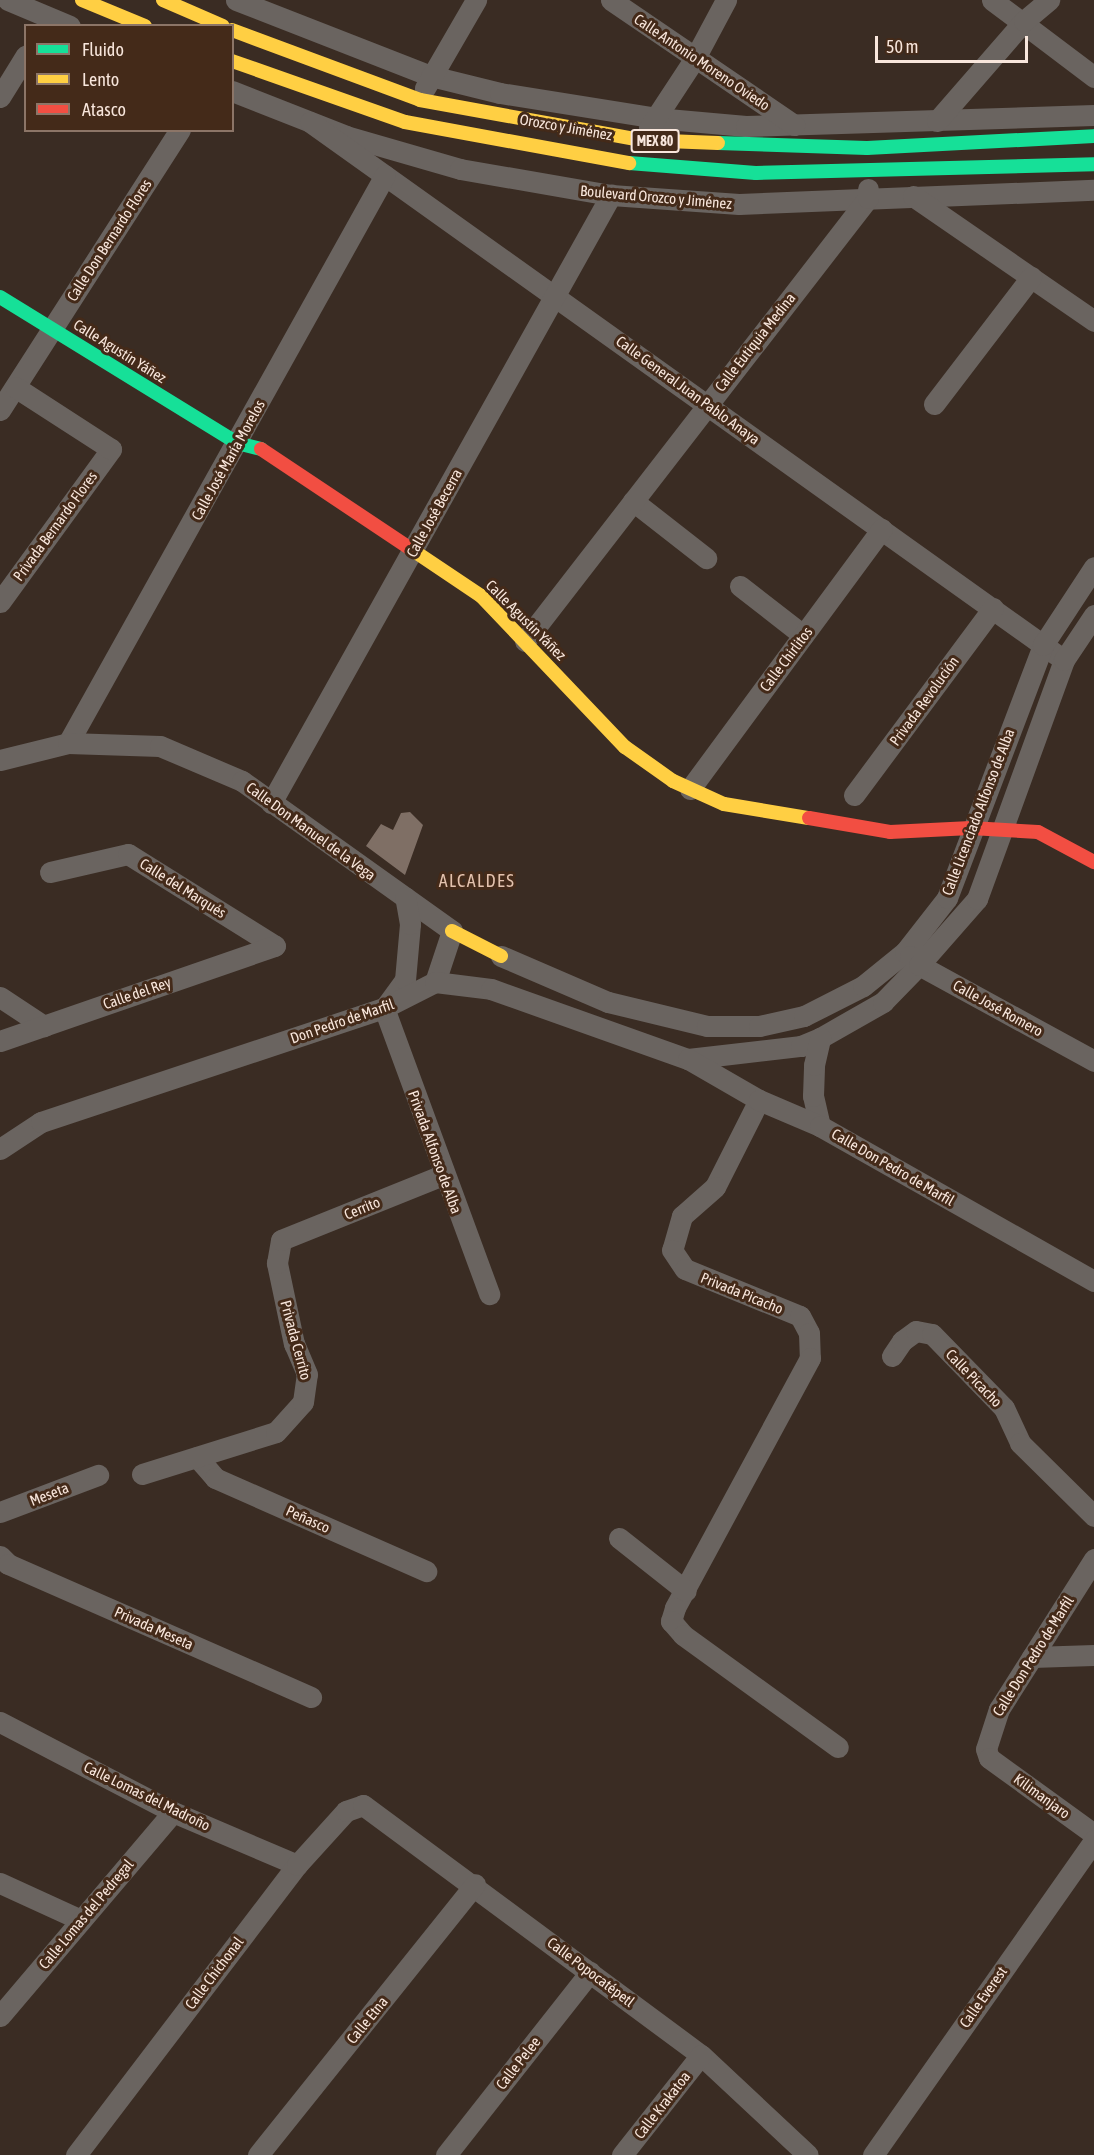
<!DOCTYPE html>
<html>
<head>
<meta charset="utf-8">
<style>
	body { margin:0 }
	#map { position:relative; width:1094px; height:2155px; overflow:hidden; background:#3a2c23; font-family:"Asap Condensed",sans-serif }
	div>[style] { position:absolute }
	.building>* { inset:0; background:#7f6f65 }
	.street>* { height:21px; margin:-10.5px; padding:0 10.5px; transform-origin:10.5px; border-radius:10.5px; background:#6a6460 }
	.fast>* { height:14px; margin:-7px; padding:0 7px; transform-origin:7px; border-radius:7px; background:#16e098 }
	.slow>* { height:14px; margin:-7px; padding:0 7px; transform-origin:7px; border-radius:7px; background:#ffcf43 }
	.jam>* { height:14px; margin:-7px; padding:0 7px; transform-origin:7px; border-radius:7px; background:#f24e42 }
	span { translate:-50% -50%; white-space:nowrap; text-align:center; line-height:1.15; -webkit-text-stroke:6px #442a19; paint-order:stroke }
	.shield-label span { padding:2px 4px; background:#442a19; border:2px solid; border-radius:4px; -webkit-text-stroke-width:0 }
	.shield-label { font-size:14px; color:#f8e6dc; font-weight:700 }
	.street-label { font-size:15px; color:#f8e6dc }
	.quarter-label { font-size:18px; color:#e3c2ae; letter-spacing:1.5px }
	.legend { position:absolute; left:24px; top:24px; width:210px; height:108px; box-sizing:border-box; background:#442a19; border:2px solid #8c7567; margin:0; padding:8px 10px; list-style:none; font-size:18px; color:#f8e6dc }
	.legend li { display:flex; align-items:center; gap:12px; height:30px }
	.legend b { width:30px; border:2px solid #8c7567 }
	.scale { position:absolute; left:875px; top:36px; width:153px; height:27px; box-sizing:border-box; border:3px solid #f8e6dc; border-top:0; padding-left:8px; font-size:18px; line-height:21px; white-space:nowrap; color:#f8e6dc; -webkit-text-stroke:4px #442a19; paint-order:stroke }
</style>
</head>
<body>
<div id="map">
	<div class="building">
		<div style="clip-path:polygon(410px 812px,423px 825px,405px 875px,366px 846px,381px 824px,393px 830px,401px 813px)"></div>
	</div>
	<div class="street">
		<div style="left:8px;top:0;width:67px;rotate:22.8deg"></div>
		<div style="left:236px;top:0;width:209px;rotate:21.3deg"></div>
		<div style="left:431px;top:76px;width:71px;rotate:13.8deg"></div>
		<div style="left:500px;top:93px;width:158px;rotate:9.1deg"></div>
		<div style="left:656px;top:118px;width:90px;rotate:5.1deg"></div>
		<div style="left:746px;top:126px;width:348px;rotate:-1.8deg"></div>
		<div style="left:611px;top:0;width:222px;rotate:34.3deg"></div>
		<div style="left:992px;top:0;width:128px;rotate:37deg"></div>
		<div style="left:425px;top:88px;width:102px;rotate:-59.9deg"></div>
		<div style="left:232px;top:91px;width:123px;rotate:21.5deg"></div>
		<div style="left:346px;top:136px;width:119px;rotate:16.1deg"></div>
		<div style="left:460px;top:169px;width:153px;rotate:9.8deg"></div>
		<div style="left:611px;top:195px;width:128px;rotate:4deg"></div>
		<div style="left:739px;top:204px;width:355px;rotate:-2.3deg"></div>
		<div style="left:0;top:97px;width:49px;rotate:-58.2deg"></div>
		<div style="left:937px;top:121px;width:133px;rotate:-49deg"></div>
		<div style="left:1024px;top:21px;width:33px;rotate:-40deg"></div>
		<div style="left:310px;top:122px;width:926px;rotate:35.51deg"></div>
		<div style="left:649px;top:128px;width:84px;rotate:-56.7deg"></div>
		<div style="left:695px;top:58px;width:66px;rotate:-61.9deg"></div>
		<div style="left:913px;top:196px;width:220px;rotate:34.6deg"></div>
		<div style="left:934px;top:404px;width:160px;rotate:-52.6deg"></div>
		<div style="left:0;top:410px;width:333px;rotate:-57.3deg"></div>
		<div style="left:633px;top:501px;width:93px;rotate:38deg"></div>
		<div style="left:740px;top:586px;width:80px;rotate:37.9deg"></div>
		<div style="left:0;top:602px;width:189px;rotate:-54deg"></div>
		<div style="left:111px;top:449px;width:114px;rotate:-147.1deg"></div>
		<div style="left:525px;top:641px;width:560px;rotate:-52.25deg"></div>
		<div style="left:868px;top:198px;width:9px;rotate:-90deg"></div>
		<div style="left:68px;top:743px;width:650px;rotate:-60.83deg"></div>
		<div style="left:0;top:760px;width:70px;rotate:-14deg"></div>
		<div style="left:68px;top:743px;width:92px;rotate:1.9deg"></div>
		<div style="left:160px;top:746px;width:89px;rotate:23.1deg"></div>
		<div style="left:242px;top:781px;width:258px;rotate:35.5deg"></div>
		<div style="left:452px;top:931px;width:54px;rotate:108.4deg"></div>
		<div style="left:690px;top:789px;width:323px;rotate:-53.6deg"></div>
		<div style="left:854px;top:795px;width:233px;rotate:-53.4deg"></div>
		<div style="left:271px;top:803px;width:697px;rotate:-60.79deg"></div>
		<div style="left:50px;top:872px;width:80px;rotate:-13deg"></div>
		<div style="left:128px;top:854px;width:173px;rotate:32deg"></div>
		<div style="left:501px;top:956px;width:116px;rotate:23.3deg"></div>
		<div style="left:608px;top:1002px;width:102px;rotate:13.6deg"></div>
		<div style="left:707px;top:1026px;width:52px"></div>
		<div style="left:759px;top:1026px;width:46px;rotate:-12.5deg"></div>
		<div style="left:804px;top:1016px;width:66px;rotate:-27deg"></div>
		<div style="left:863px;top:986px;width:54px;rotate:-39deg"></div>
		<div style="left:905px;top:952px;width:68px;rotate:-52.1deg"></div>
		<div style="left:947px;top:898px;width:271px;rotate:-69.2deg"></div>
		<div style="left:1043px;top:645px;width:93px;rotate:-56.8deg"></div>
		<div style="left:910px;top:956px;width:13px;rotate:45deg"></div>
		<div style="left:919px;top:965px;width:200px;rotate:28.7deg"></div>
		<div style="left:0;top:997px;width:53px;rotate:33.4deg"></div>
		<div style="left:386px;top:1006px;width:32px;rotate:-54deg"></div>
		<div style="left:405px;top:980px;width:56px;rotate:-84.9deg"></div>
		<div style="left:410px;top:924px;width:27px;rotate:-100deg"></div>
		<div style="left:384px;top:1008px;width:305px;rotate:69.8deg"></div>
		<div style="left:0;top:1041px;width:291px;rotate:-19.1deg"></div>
		<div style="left:688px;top:1059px;width:114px;rotate:-6.6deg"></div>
		<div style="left:801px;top:1046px;width:21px;rotate:-23deg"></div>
		<div style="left:820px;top:1038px;width:73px;rotate:-29.7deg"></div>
		<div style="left:883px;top:1002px;width:52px;rotate:-45.8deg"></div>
		<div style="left:919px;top:965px;width:88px;rotate:-48.7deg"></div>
		<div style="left:977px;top:899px;width:254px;rotate:-70deg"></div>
		<div style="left:1064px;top:660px;width:54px;rotate:-56.3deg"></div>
		<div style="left:759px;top:1100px;width:97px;rotate:116.8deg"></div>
		<div style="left:715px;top:1187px;width:44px;rotate:138.7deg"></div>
		<div style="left:682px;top:1216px;width:35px;rotate:106deg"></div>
		<div style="left:672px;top:1250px;width:23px;rotate:56deg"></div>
		<div style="left:685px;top:1269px;width:124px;rotate:22.2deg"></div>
		<div style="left:800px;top:1316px;width:19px;rotate:62deg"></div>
		<div style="left:809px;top:1333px;width:25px;rotate:88deg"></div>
		<div style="left:810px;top:1358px;width:284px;rotate:118.4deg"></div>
		<div style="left:675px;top:1608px;width:14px;rotate:107deg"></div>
		<div style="left:671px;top:1621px;width:18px;rotate:49deg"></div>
		<div style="left:683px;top:1635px;width:191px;rotate:35.9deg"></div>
		<div style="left:820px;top:1126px;width:31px;rotate:-103deg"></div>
		<div style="left:813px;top:1096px;width:31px;rotate:-88deg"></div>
		<div style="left:814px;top:1065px;width:28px;rotate:-77deg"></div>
		<div style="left:0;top:1149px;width:49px;rotate:-33.4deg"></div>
		<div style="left:41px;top:1122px;width:361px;rotate:-18.4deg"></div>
		<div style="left:384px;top:1008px;width:57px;rotate:-27deg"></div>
		<div style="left:435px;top:982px;width:56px;rotate:7.1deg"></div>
		<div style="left:491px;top:989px;width:209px;rotate:19.6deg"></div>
		<div style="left:688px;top:1059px;width:82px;rotate:30deg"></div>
		<div style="left:759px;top:1100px;width:66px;rotate:23.1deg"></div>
		<div style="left:820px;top:1126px;width:315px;rotate:29.5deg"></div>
		<div style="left:892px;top:1356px;width:18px;rotate:-56deg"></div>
		<div style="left:902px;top:1341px;width:17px;rotate:-36deg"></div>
		<div style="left:916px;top:1331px;width:16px;rotate:11deg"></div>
		<div style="left:932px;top:1334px;width:103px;rotate:45.8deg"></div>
		<div style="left:1004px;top:1408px;width:38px;rotate:65deg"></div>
		<div style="left:1020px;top:1443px;width:104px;rotate:44.6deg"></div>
		<div style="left:197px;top:1457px;width:28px;rotate:49deg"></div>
		<div style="left:215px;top:1478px;width:231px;rotate:23.8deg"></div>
		<div style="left:142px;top:1474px;width:140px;rotate:-17.4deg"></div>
		<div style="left:276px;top:1432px;width:40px;rotate:-48deg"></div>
		<div style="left:303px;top:1402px;width:28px;rotate:-82deg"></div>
		<div style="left:307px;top:1374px;width:33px;rotate:-113deg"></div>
		<div style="left:294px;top:1344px;width:83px;rotate:-101.9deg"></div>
		<div style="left:277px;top:1263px;width:23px;rotate:-80deg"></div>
		<div style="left:281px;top:1240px;width:175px;rotate:-21.9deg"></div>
		<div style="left:0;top:1512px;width:105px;rotate:-20.7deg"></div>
		<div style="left:619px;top:1538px;width:85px;rotate:38.3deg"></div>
		<div style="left:0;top:1556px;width:11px;rotate:45deg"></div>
		<div style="left:8px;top:1564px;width:331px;rotate:23.7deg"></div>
		<div style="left:1094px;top:1559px;width:178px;rotate:122.3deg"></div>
		<div style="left:999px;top:1709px;width:42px;rotate:108deg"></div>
		<div style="left:986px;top:1749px;width:9px;rotate:72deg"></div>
		<div style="left:989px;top:1758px;width:130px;rotate:35.9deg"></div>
		<div style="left:1032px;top:1657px;width:62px;rotate:-1.8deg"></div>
		<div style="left:0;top:1722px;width:195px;rotate:27.5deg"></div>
		<div style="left:173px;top:1812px;width:135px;rotate:23.1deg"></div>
		<div style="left:0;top:1883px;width:89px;rotate:24.6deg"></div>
		<div style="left:0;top:2016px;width:267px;rotate:-49.7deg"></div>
		<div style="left:76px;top:2155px;width:365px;rotate:-52.7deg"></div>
		<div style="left:297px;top:1865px;width:73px;rotate:-47.8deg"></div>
		<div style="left:346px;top:1811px;width:18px;rotate:-19deg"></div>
		<div style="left:363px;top:1805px;width:420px;rotate:36.5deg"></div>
		<div style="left:701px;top:2055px;width:146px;rotate:43.1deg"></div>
		<div style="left:258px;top:2155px;width:347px;rotate:-51.3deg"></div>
		<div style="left:446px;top:2155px;width:233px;rotate:-51.8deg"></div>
		<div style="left:622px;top:2155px;width:127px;rotate:-51.7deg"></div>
		<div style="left:873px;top:2155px;width:385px;rotate:-54.9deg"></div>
	</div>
	<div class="fast">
		<div style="left:718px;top:143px;width:149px;rotate:1.9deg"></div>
		<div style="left:867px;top:148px;width:227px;rotate:-3deg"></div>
		<div style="left:629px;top:163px;width:127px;rotate:4.5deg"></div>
		<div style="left:756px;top:173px;width:338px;rotate:-1.5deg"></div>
		<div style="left:0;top:297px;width:278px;rotate:31.6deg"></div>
		<div style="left:237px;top:443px;width:25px;rotate:14deg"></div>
	</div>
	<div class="slow">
		<div style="left:82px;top:0;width:68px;rotate:22.4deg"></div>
		<div style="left:163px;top:0;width:65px;rotate:23.4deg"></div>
		<div style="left:232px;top:30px;width:201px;rotate:20.4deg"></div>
		<div style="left:420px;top:100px;width:225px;rotate:10.3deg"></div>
		<div style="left:641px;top:140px;width:77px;rotate:2.2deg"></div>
		<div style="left:232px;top:61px;width:183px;rotate:19.4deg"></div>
		<div style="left:405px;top:122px;width:228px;rotate:10.4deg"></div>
		<div style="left:414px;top:551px;width:81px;rotate:33.9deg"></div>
		<div style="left:481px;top:596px;width:209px;rotate:46.4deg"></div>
		<div style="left:625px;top:747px;width:59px;rotate:35.3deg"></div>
		<div style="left:673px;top:781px;width:56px;rotate:24.3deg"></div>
		<div style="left:724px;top:804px;width:86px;rotate:9.4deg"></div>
		<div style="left:452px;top:931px;width:55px;rotate:27deg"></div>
	</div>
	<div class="jam">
		<div style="left:261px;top:449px;width:184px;rotate:33.7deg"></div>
		<div style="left:809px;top:818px;width:82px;rotate:9.8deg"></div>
		<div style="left:890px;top:832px;width:81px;rotate:-2.8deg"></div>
		<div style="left:971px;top:828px;width:67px;rotate:3.4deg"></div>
		<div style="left:1038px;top:832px;width:64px;rotate:28.2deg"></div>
	</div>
	<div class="shield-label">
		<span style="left:655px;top:141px">MEX 80</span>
	</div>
	<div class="street-label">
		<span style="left:702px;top:62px;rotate:34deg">Calle Antonio Moreno Oviedo</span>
		<span style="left:566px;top:127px;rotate:10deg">Orozco y Jiménez</span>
		<span style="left:656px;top:197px;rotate:5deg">Boulevard Orozco y Jiménez</span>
		<span style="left:109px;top:240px;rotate:-57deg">Calle Don Bernardo Flores</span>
		<span style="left:755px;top:342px;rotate:-52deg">Calle Eutiquia Medina</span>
		<span style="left:120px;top:351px;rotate:32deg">Calle Agustín Yáñez</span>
		<span style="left:688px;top:390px;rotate:36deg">Calle General Juan Pablo Anaya</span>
		<span style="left:228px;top:460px;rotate:-61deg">Calle José María Morelos</span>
		<span style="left:434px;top:513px;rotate:-61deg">Calle José Becerra</span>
		<span style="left:55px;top:526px;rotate:-54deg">Privada Bernardo Flores</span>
		<span style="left:526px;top:620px;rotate:45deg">Calle Agustín Yáñez</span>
		<span style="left:786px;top:659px;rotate:-53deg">Calle Chirlitos</span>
		<span style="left:924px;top:701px;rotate:-54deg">Privada Revolución</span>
		<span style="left:978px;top:812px;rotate:-69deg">Calle Licenciado Alfonso de Alba</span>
		<span style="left:311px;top:831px;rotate:36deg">Calle Don Manuel de la Vega</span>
		<span style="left:183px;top:888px;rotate:32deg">Calle del Marqués</span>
		<span style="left:137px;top:993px;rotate:-19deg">Calle del Rey</span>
		<span style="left:998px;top:1008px;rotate:29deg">Calle José Romero</span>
		<span style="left:342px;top:1021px;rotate:-19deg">Don Pedro de Marfil</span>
		<span style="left:435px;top:1152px;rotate:70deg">Privada Alfonso de Alba</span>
		<span style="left:893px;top:1167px;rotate:30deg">Calle Don Pedro de Marfil</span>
		<span style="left:362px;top:1208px;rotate:-22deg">Cerrito</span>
		<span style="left:742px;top:1293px;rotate:22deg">Privada Picacho</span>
		<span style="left:296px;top:1340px;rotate:75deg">Privada Cerrito</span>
		<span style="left:974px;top:1378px;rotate:46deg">Calle Picacho</span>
		<span style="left:49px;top:1494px;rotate:-21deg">Meseta</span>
		<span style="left:308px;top:1519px;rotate:24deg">Peñasco</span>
		<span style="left:154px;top:1628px;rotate:24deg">Privada Meseta</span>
		<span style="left:1033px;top:1656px;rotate:-58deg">Calle Don Pedro de Marfil</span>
		<span style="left:147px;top:1796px;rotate:26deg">Calle Lomas del Madroño</span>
		<span style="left:1042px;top:1796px;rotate:36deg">Kilimanjaro</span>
		<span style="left:86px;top:1914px;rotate:-50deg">Calle Lomas del Pedregal</span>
		<span style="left:591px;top:1972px;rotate:37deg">Calle Popocatépetl</span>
		<span style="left:214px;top:1973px;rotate:-53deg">Calle Chichonal</span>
		<span style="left:983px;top:1997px;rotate:-55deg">Calle Everest</span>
		<span style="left:367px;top:2020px;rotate:-51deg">Calle Etna</span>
		<span style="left:518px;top:2063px;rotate:-52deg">Calle Pelee</span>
		<span style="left:662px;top:2105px;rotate:-52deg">Calle Krakatoa</span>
	</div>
	<div class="quarter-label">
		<span style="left:477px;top:881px">ALCALDES</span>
	</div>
	<ul class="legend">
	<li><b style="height:8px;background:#16e098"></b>Fluido</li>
	<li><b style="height:8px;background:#ffcf43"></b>Lento</li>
	<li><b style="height:8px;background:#f24e42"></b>Atasco</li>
	</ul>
	<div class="scale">50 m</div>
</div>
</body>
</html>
